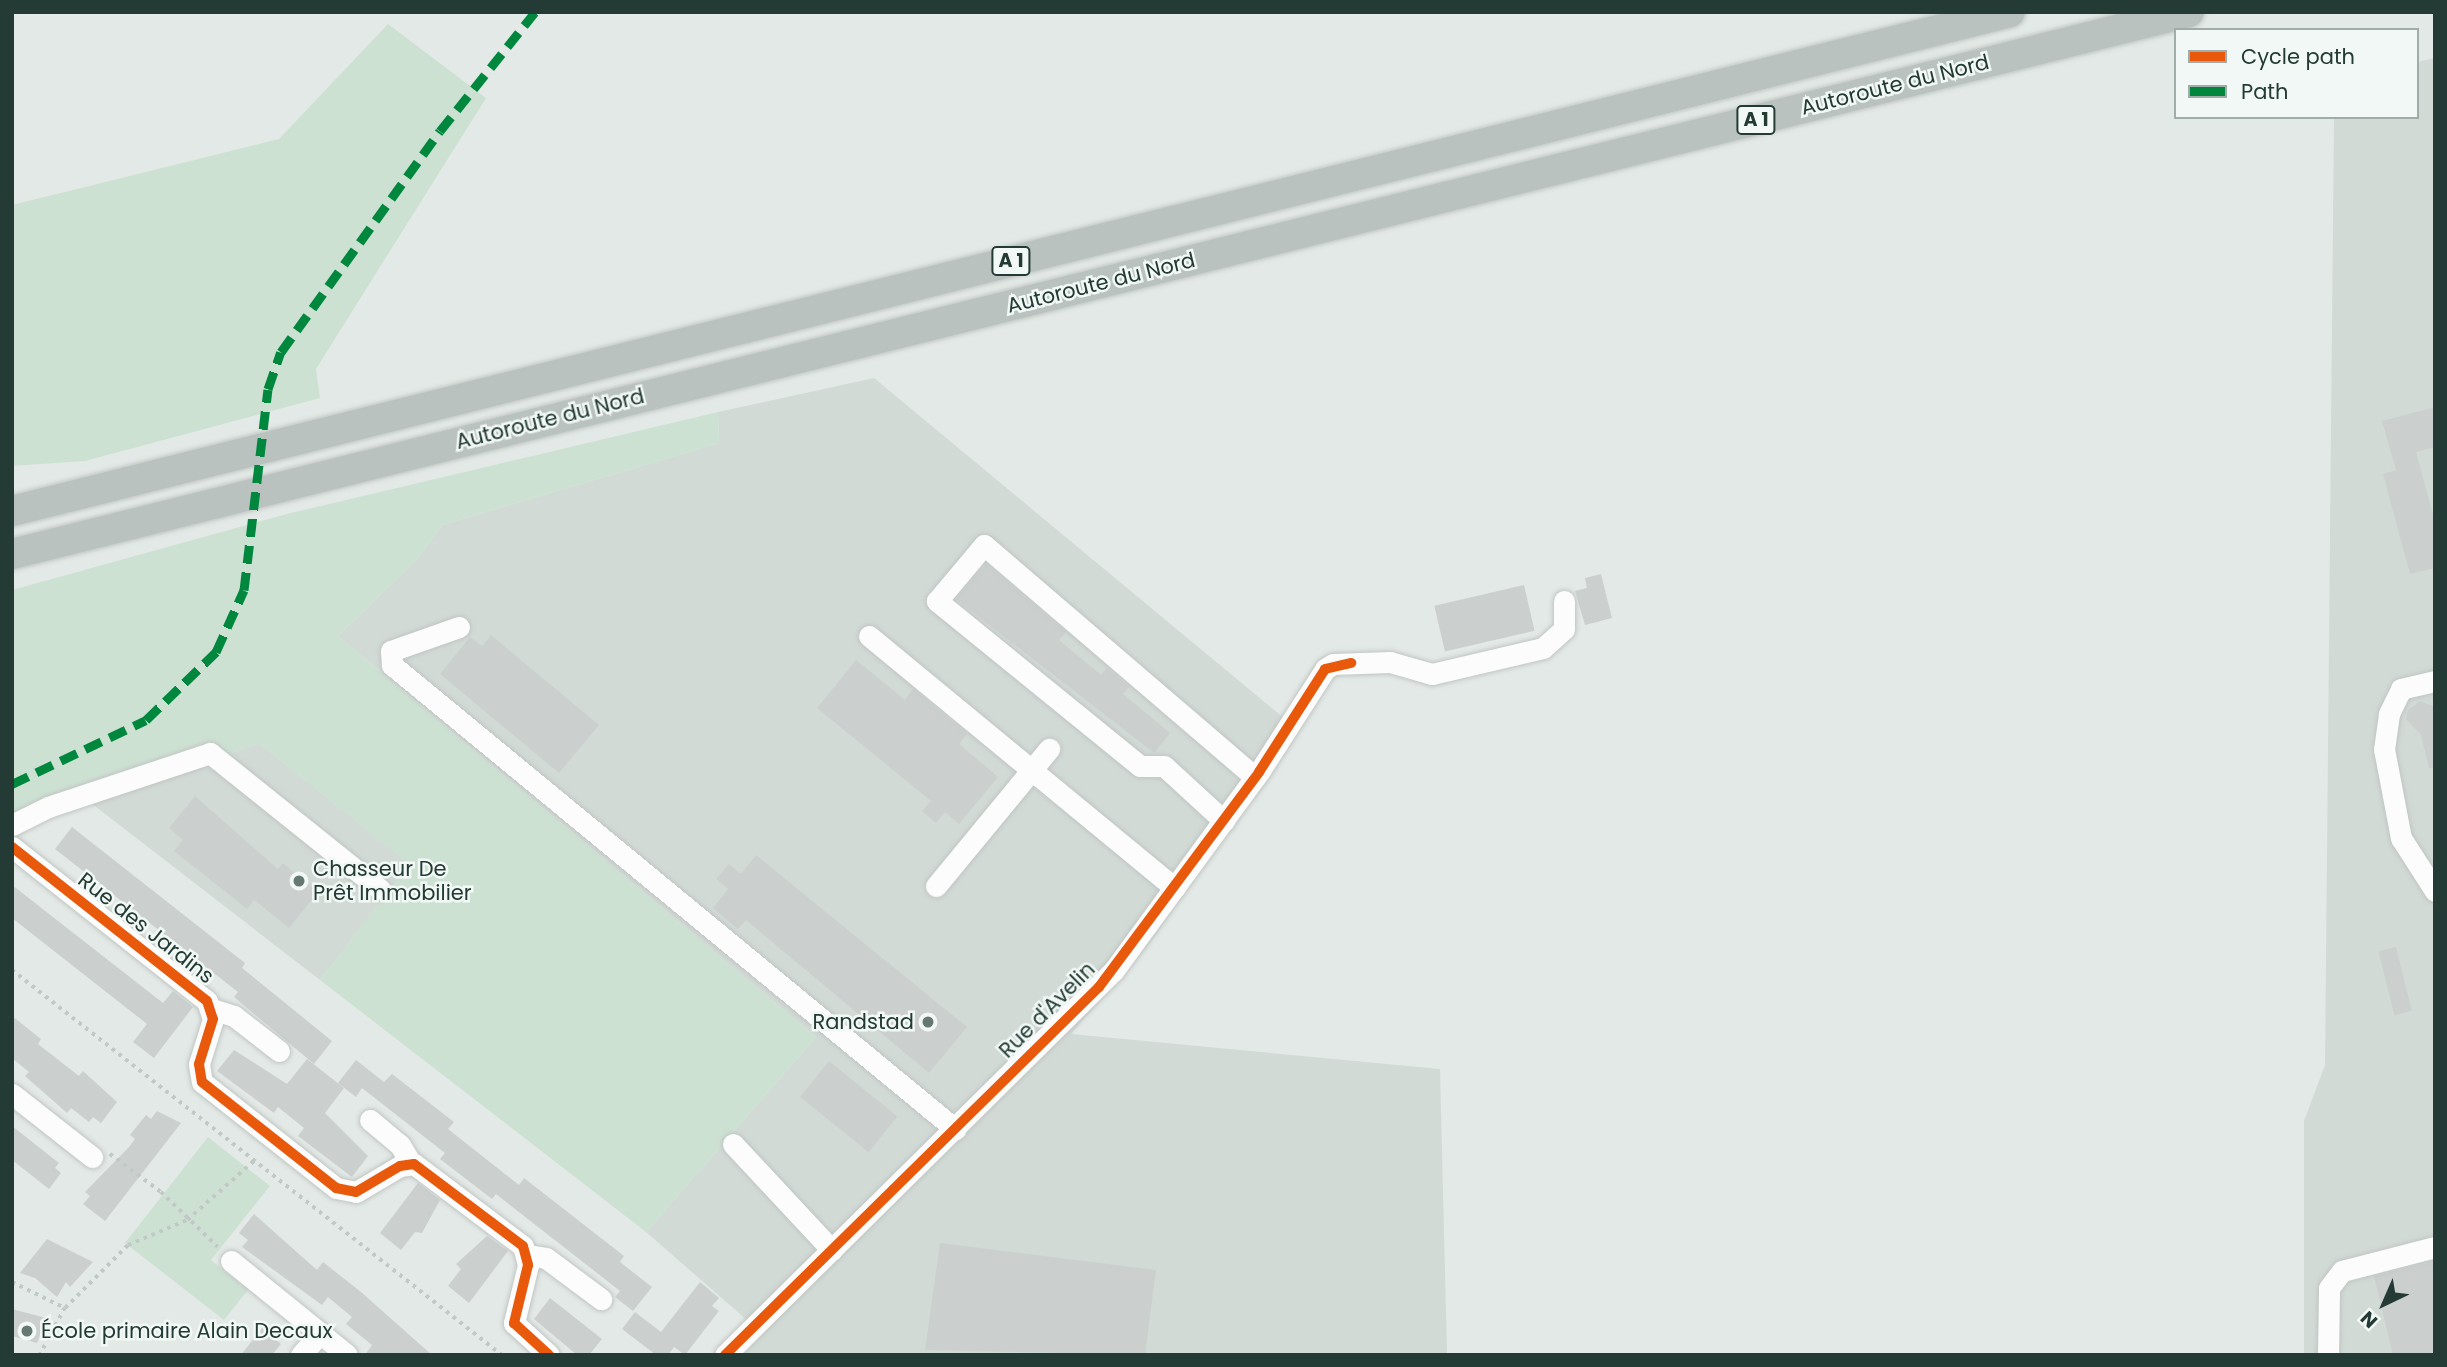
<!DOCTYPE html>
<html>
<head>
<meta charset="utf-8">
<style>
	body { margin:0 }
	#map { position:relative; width:2447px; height:1367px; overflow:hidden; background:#e3e9e6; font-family:Poppins,sans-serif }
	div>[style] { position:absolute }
	.built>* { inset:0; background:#d2dad6 }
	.green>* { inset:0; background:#cde1d3 }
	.building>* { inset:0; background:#cbd0ce; transform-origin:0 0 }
	.path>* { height:3.5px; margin-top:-1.75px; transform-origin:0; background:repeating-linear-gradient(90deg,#c0c9c5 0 3.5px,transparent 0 8.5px) }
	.roads { filter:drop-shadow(0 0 2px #c0c6c3) drop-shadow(0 0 2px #c0c6c3) }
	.minor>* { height:21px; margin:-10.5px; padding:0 10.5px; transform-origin:10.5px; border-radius:10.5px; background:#fbfcfb }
	.highway>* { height:30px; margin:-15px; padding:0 15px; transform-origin:15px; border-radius:15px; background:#bac2c0 }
	.quiet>* { height:9px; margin-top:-4.5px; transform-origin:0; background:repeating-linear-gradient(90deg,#00873e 0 18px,transparent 0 27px) }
	.cycleway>* { height:10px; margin:-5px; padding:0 5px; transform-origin:5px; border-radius:5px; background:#e8590c }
	.dots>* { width:19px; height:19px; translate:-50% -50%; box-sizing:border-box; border:4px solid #f2f8f5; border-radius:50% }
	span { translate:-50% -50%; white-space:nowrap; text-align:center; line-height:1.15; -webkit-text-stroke:5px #f2f8f5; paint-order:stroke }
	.shield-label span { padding:2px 5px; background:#f2f8f5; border:2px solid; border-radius:5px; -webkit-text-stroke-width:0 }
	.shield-label { font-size:19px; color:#233b34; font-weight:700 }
	.street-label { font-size:21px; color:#233b34 }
	.poi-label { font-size:21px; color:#233b34 }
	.left { translate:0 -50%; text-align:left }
	.right { translate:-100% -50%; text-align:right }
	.frame { position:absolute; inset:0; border:14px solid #233b34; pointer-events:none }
	.legend { position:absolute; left:2174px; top:28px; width:245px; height:91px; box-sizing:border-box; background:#f2f8f5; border:2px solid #9faca8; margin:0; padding:9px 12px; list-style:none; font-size:21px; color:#233b34 }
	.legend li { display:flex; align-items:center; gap:14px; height:35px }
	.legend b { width:35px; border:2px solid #9faca8 }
	.north { position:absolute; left:2349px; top:1269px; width:70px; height:70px; -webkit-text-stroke:5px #f2f8f5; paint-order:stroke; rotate:224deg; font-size:19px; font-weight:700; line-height:28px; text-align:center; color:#233b34 }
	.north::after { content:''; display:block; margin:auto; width:24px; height:32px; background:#233b34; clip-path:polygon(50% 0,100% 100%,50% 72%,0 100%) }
</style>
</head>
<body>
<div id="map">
	<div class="built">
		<div style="clip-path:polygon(2435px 58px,2435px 1355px,2304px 1355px,2304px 1121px,2325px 1065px,2334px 117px,2417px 117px,2417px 62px)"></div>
		<div style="clip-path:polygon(874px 378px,1297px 729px,1149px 944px,1071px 1034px,1440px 1069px,1447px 1355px,743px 1355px,763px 1334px,646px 1232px,816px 1037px,338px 636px,417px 559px,442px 525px,719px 443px,718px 412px)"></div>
		<div style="clip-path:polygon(259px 743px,410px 864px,320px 980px,91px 803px)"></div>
	</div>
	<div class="green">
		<div style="clip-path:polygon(388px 24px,486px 98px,316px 369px,320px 398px,85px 461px,12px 466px,12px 205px,279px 139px)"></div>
		<div style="clip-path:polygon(718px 412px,719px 443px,442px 525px,417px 559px,338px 636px,816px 1037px,646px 1232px,320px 980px,409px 864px,259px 743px,91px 803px,12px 823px,12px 590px,287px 514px)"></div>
		<div style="clip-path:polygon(208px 1137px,270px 1186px,211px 1260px,248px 1290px,224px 1320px,125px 1243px)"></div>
	</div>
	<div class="building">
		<div style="clip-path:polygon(2435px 407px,2435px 447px,2416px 452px,2435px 522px,2435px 568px,2410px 574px,2383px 474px,2396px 470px,2382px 421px)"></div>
		<div style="clip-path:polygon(986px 564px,1066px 632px,1059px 640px,1101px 675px,1107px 668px,1129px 687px,1123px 694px,1170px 733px,1154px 753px,956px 599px)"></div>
		<div style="clip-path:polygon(1601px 574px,1612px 618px,1585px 625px,1575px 591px,1587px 588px,1585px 578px)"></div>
		<div style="left:1524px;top:585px;width:47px;height:92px;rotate:77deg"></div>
		<div style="clip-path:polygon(491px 635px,599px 725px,559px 773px,440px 674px,470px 637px,482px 646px)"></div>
		<div style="clip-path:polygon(856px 660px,905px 700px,913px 689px,967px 734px,959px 744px,998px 777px,959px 824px,945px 812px,936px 823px,922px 811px,931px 801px,817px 708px)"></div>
		<div style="clip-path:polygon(2420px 701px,2435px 707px,2435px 768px,2429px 768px,2421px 735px,2406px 719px,2408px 710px)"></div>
		<div style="clip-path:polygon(195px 796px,278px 869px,283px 863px,318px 892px,289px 928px,254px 900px,247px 909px,174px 851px,183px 840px,169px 828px)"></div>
		<div style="clip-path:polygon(72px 827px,245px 963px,242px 968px,332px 1041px,314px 1064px,234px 997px,238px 992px,55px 849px)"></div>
		<div style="clip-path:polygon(756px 855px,967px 1027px,929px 1073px,746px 920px,738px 929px,713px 908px,728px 889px,716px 879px,729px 864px,741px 874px)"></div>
		<div style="clip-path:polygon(12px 885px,163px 1003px,173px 991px,193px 1007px,154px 1058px,133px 1042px,147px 1024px,12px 918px)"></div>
		<div style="left:2396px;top:947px;width:66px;height:18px;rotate:76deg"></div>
		<div style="clip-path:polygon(12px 1016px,41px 1039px,38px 1044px,79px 1076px,83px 1071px,117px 1102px,101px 1123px,93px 1117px,89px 1122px,71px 1108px,67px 1113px,25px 1076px,29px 1072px,12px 1058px)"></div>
		<div style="clip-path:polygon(234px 1050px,287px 1084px,307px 1059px,344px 1088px,325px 1113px,368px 1156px,352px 1177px,298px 1136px,304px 1128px,278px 1107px,274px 1113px,217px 1071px)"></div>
		<div style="clip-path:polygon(356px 1060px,384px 1082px,392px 1074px,454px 1122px,448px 1129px,519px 1185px,524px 1178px,624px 1256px,620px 1262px,652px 1287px,633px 1311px,615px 1297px,620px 1291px,496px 1194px,492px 1199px,440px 1159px,445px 1153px,362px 1088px,356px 1097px,338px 1083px)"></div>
		<div style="left:829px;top:1061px;width:88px;height:46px;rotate:39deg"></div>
		<div style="clip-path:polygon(157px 1111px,181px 1123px,105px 1221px,83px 1204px,90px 1196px,85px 1192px,129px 1147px,135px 1139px,130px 1135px,146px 1115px,151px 1119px)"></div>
		<div style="clip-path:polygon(12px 1126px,59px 1163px,55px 1168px,61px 1173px,49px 1189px,12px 1160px)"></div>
		<div style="clip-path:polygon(418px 1183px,440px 1200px,422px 1233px,415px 1232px,401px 1250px,380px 1233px)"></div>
		<div style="clip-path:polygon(254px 1214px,317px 1270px,323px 1262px,361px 1292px,432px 1355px,365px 1355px,372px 1345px,346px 1324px,352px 1317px,328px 1297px,322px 1305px,242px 1247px,248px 1240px,239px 1233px)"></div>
		<div style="clip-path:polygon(487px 1236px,508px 1251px,469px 1303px,448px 1286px,461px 1269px,456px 1264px)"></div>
		<div style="clip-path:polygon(47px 1239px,93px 1262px,70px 1287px,66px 1282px,57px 1297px,35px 1278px,20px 1273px)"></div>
		<div style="clip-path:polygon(940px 1243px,1156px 1270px,1145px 1355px,925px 1350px)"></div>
		<div style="clip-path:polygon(2435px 1261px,2435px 1355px,2393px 1355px,2374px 1276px)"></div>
		<div style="clip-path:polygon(700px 1282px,719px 1298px,712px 1306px,719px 1311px,685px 1355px,674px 1347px,668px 1355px,656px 1355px,622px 1329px,635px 1312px,661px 1332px)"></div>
		<div style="clip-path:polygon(550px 1298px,602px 1339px,589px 1355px,577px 1355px,534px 1319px)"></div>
		<div style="clip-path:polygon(12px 1309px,46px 1318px,37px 1343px,12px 1336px)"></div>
		<div style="clip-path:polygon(262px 1328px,281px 1344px,272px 1355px,241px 1355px)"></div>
	</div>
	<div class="path">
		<div style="left:12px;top:970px;width:623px;rotate:38.16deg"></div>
		<div style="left:110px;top:1154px;width:64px;rotate:36.7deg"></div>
		<div style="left:161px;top:1192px;width:79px;rotate:44deg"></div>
		<div style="left:12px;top:1282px;width:59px;rotate:26.1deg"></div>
		<div style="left:65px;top:1308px;width:53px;rotate:118deg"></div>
		<div style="left:65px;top:1308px;width:89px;rotate:-45deg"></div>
		<div style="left:128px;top:1245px;width:64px;rotate:-23deg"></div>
		<div style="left:187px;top:1220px;width:89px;rotate:-41.4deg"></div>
	</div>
	<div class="roads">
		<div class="minor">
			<div style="left:459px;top:627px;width:72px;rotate:160.6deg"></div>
			<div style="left:391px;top:651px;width:14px;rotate:86deg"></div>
			<div style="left:392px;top:665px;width:730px;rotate:39.49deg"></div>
			<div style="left:869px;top:636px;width:396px;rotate:39.5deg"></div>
			<div style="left:2435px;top:681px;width:35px;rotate:167deg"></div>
			<div style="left:2401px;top:689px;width:28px;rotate:116deg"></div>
			<div style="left:2389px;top:714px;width:35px;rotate:98deg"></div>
			<div style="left:2384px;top:749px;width:91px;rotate:79.2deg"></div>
			<div style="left:2401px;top:838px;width:63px;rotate:57.3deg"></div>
			<div style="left:1224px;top:821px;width:81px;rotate:-137.5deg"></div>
			<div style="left:1164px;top:766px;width:24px;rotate:180deg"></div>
			<div style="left:1140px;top:766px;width:262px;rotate:-140.9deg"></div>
			<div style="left:937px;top:601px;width:73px;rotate:-50deg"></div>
			<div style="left:984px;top:545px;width:357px;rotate:40.6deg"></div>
			<div style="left:12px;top:825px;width:40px;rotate:-26.6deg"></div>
			<div style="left:48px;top:807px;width:171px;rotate:-18.4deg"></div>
			<div style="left:210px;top:753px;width:218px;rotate:38.7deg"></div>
			<div style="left:12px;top:847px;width:248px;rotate:38.3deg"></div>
			<div style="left:207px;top:1001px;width:19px;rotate:72deg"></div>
			<div style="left:213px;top:1019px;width:47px;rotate:107.3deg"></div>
			<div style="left:199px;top:1064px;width:18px;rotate:81deg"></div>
			<div style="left:202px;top:1082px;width:171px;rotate:38.3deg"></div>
			<div style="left:336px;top:1188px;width:20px;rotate:11deg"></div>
			<div style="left:356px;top:1192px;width:51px;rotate:-30.6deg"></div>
			<div style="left:400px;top:1166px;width:14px;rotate:-8deg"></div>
			<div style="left:414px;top:1164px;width:136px;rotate:37deg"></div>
			<div style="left:523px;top:1246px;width:20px;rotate:75deg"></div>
			<div style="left:528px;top:1265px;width:60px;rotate:103.6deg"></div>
			<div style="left:514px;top:1323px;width:47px;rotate:42.4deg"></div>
			<div style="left:936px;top:886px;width:178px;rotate:-50.5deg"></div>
			<div style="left:212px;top:1009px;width:23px;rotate:18deg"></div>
			<div style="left:234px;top:1016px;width:57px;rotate:37.9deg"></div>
			<div style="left:12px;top:1094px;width:102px;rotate:38.2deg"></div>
			<div style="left:370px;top:1120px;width:39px;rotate:40deg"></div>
			<div style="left:400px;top:1145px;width:21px;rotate:59deg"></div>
			<div style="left:733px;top:1144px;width:145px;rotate:47deg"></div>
			<div style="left:528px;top:1255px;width:18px;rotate:9deg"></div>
			<div style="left:546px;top:1258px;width:69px;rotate:36.7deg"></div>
			<div style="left:231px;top:1261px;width:149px;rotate:39deg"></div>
			<div style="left:301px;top:1355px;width:29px;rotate:-49deg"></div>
			<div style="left:725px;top:1355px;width:547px;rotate:-44.7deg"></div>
			<div style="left:1114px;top:970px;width:245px;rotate:-53.8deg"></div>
			<div style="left:1259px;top:772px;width:122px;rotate:-57.3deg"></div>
			<div style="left:1325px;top:669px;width:9px;rotate:-32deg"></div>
			<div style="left:1333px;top:664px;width:57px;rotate:-2deg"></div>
			<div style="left:1390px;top:662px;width:44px;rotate:15.9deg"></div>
			<div style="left:1432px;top:674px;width:114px;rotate:-13.2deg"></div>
			<div style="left:1543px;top:648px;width:28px;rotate:-42deg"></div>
			<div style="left:1564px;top:629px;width:28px;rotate:-90deg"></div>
			<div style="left:2328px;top:1355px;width:67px;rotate:-89.1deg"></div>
			<div style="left:2329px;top:1288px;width:21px;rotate:-53deg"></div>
			<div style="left:2342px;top:1271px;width:96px;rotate:-14.5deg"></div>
		</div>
		<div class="highway">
			<div style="left:12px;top:511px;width:2059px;rotate:-14.02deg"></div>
			<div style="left:12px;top:554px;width:2243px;rotate:-13.98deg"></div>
		</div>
	</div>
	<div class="quiet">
		<div style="left:12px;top:784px;width:148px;rotate:-25.5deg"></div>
		<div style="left:146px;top:720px;width:98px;rotate:-44.2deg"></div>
		<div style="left:216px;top:652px;width:68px;rotate:-65.7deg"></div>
		<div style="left:244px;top:590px;width:202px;rotate:-83.2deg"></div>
		<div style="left:268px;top:389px;width:39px;rotate:-71deg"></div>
		<div style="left:281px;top:352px;width:272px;rotate:-54.3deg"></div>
		<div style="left:440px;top:131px;width:152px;rotate:-51.4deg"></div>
	</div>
	<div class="cycleway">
		<div style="left:12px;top:847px;width:248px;rotate:38.3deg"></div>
		<div style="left:207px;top:1001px;width:19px;rotate:72deg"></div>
		<div style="left:213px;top:1019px;width:47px;rotate:107.3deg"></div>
		<div style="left:199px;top:1064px;width:18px;rotate:81deg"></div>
		<div style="left:202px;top:1082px;width:171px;rotate:38.3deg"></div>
		<div style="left:336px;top:1188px;width:20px;rotate:11deg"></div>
		<div style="left:356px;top:1192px;width:51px;rotate:-30.6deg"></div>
		<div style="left:400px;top:1166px;width:14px;rotate:-8deg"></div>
		<div style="left:414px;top:1164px;width:136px;rotate:37deg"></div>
		<div style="left:523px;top:1246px;width:20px;rotate:75deg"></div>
		<div style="left:528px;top:1265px;width:60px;rotate:103.6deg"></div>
		<div style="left:514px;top:1323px;width:47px;rotate:42.4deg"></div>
		<div style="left:725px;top:1355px;width:525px;rotate:-44.54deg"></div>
		<div style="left:1099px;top:987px;width:268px;rotate:-53.3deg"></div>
		<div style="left:1259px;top:772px;width:122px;rotate:-57.3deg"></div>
		<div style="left:1325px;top:669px;width:27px;rotate:-13deg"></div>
	</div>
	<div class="dots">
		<div style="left:299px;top:881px;background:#667872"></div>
		<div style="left:928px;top:1022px;background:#667872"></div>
		<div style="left:27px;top:1331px;background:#667872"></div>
	</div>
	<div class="shield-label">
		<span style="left:1756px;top:120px">A 1</span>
		<span style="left:1011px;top:261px">A 1</span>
	</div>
	<div class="street-label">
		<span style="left:1895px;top:85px;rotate:-14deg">Autoroute du Nord</span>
		<span style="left:1101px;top:283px;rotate:-14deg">Autoroute du Nord</span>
		<span style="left:550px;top:419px;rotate:-14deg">Autoroute du Nord</span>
		<span style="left:146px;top:928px;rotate:38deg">Rue des Jardins</span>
		<span style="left:1047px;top:1010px;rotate:-45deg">Rue d'Avelin</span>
	</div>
	<div class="poi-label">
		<span class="left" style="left:313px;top:881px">Chasseur De<br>Prêt Immobilier</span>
		<span class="right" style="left:914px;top:1022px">Randstad</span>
		<span class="left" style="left:41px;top:1331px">École primaire Alain Decaux</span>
	</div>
	<div class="frame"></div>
	<ul class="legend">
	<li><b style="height:9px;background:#e8590c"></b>Cycle path</li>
	<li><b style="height:9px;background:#00873e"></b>Path</li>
	</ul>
	<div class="north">N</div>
</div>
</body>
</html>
